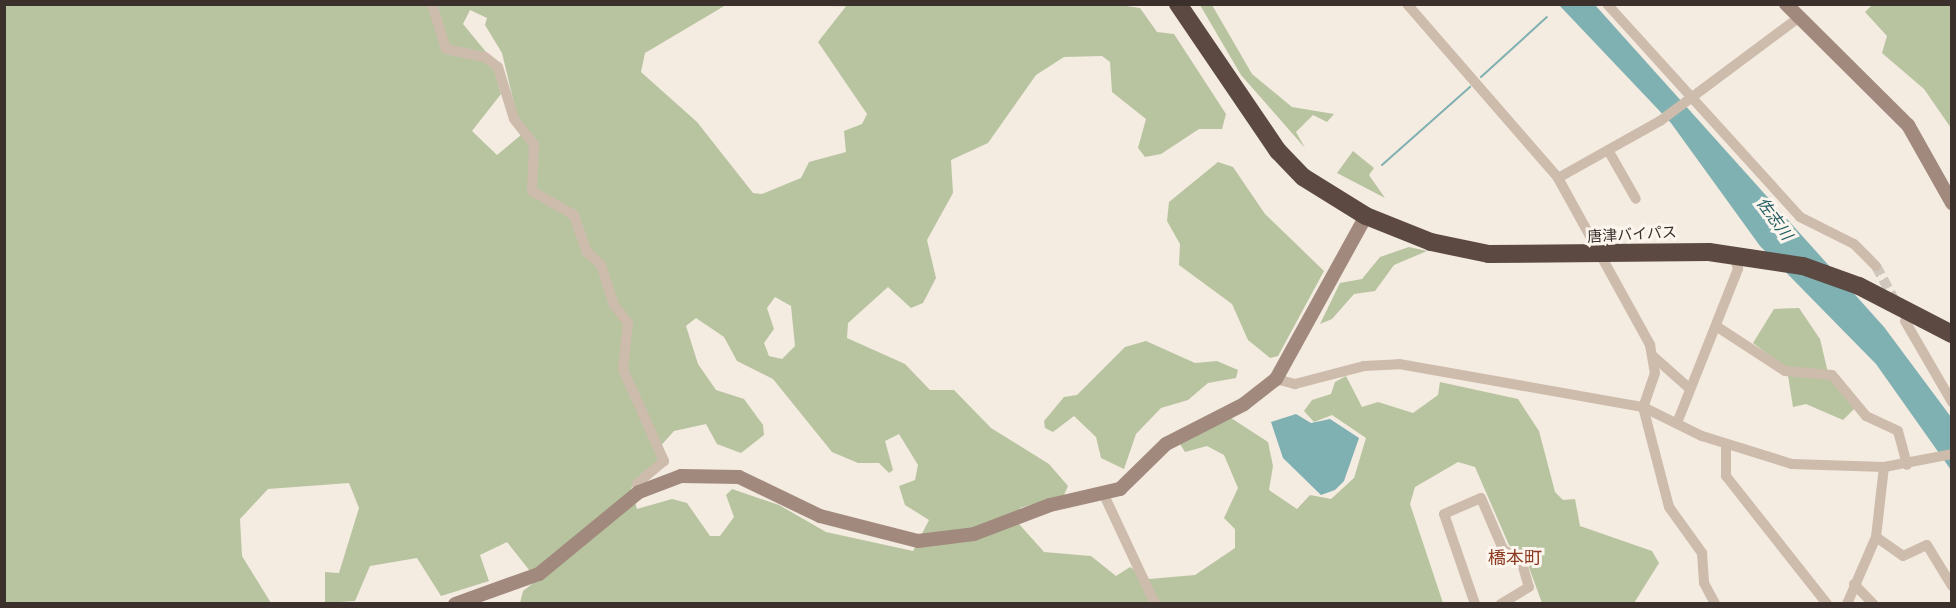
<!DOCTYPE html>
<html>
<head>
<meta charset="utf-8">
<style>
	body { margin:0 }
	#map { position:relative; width:1956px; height:608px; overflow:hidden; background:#f4ebe1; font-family:Figtree,"Noto Sans JP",sans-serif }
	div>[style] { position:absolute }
	.green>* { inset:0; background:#b8c4a0 }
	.water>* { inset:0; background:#7fb0b2 }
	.stream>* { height:2px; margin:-1px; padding:0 1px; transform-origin:1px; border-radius:1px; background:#7fb0b2 }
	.street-tunnel>* { height:10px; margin-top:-5px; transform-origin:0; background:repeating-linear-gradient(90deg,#cfc6bd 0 10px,transparent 0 15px) }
	.street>* { height:10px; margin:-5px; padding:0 5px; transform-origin:5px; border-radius:5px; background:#cdbbac }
	.secondary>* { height:14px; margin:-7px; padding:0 7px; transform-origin:7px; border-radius:7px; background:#a18a7d }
	.highway>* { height:18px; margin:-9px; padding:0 9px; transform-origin:9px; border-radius:9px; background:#5c4a42 }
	span { translate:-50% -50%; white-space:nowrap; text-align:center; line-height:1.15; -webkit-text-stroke:6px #fbf5ee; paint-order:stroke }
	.street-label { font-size:15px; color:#3b302b }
	.water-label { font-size:16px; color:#1f5a5e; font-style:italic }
	.quarter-label { font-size:18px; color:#8c3b22 }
	.frame { position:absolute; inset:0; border:6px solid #3b302b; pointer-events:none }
</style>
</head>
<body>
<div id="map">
	<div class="green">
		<div style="clip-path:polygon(evenodd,1113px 4px,1140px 8px,1157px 32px,1174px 34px,1226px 114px,1222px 129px,1199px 129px,1161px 154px,1145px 157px,1138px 148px,1146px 119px,1112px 92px,1110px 62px,1102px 56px,1064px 57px,1036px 75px,988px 143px,951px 160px,953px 193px,927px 240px,936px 278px,923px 303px,911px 308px,888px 287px,848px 323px,847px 338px,905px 364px,930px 390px,954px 390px,991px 428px,1049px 464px,1068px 486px,1064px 495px,1020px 508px,1019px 524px,1044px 552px,1091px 556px,1116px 576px,1130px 567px,1149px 579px,1195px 575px,1235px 548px,1235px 529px,1224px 518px,1238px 488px,1224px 455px,1207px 446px,1185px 452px,1180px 444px,1231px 418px,1268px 442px,1273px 466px,1269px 490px,1297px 509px,1310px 495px,1331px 499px,1354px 478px,1366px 438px,1332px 415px,1314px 422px,1304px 411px,1312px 400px,1331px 394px,1335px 382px,1346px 376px,1362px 407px,1378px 402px,1413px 413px,1438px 395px,1440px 382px,1518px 399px,1539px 431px,1555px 492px,1563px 500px,1575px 499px,1580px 526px,1652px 551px,1659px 563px,1634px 603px,1542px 603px,1527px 562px,1509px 545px,1475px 467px,1458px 462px,1415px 487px,1410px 504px,1443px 603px,520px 603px,523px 591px,537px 580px,507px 542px,480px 555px,489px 581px,441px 596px,417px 558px,370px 566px,355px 601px,325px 603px,325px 572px,339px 573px,359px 508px,349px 483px,268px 489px,240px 519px,242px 556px,271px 603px,5px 603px,4px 5px,726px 5px,645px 53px,641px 72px,697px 122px,753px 193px,762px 194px,801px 178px,809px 162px,846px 152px,844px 131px,862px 124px,867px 114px,818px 42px,847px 5px,1113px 4px,470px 10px,487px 18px,485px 25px,502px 53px,517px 116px,527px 130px,497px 155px,472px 131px,501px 94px,491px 58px,463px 24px,470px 10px,1113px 4px,775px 297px,791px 306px,795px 346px,782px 359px,769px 356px,764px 343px,774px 329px,767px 308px,775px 297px,1113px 4px,696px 318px,724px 337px,737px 361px,773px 379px,832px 452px,858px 463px,879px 463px,889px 473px,893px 470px,885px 441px,899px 434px,918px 465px,915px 480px,899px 486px,905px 505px,929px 520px,913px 551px,826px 532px,779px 505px,732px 489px,726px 495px,734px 517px,720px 536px,710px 536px,687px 503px,672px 499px,637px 509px,631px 488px,660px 468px,656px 451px,674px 431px,706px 424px,717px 444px,741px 453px,764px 435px,763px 425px,744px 399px,716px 390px,698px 364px,686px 326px,696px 318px)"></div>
		<div style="clip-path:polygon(1200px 5px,1212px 5px,1252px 74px,1292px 107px,1334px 114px,1327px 122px,1313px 115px,1296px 132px,1305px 148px,1241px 75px)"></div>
		<div style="clip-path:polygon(1872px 5px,1951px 5px,1951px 128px,1924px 89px,1882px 53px,1887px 36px,1865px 12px)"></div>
		<div style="clip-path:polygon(1353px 151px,1374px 168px,1369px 175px,1385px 198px,1337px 173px)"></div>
		<div style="clip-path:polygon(1218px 162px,1233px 167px,1265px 214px,1324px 271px,1278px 356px,1270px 358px,1248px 340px,1232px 304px,1179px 265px,1180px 244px,1167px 221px,1169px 202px)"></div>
		<div style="clip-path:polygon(1409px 247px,1427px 251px,1394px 265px,1375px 291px,1354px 294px,1332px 319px,1320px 324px,1340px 283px,1362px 279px,1380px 257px)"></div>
		<div style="clip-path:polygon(1799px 308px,1820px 339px,1829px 377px,1856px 407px,1843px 420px,1806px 404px,1793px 407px,1787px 369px,1753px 343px,1774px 309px)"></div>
		<div style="clip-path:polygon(1146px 341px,1195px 363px,1217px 361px,1238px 370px,1236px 378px,1208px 383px,1188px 400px,1161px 408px,1136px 434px,1124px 469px,1101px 458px,1096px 437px,1074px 416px,1053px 432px,1045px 428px,1044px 421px,1064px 397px,1077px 395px,1125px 347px)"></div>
	</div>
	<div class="water">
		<div style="clip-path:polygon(1559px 5px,1595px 5px,1884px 327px,1951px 417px,1951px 470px,1876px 364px,1760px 246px,1671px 123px)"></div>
		<div style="clip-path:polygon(1296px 414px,1311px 423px,1330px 419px,1359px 438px,1344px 481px,1335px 490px,1321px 495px,1283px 458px,1271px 422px)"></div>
	</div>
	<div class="stream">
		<div style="left:1481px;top:77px;width:89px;rotate:-42.3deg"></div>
		<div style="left:1382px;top:165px;width:118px;rotate:-41.6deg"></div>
	</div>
	<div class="street-tunnel">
		<div style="left:1876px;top:266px;width:42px;rotate:61.6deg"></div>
	</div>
	<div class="street">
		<div style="left:432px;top:4px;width:47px;rotate:72.7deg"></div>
		<div style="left:446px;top:49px;width:40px;rotate:12deg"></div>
		<div style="left:485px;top:57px;width:16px;rotate:38deg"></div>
		<div style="left:498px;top:67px;width:54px;rotate:72.9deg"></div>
		<div style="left:514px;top:119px;width:33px;rotate:52deg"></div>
		<div style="left:534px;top:145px;width:46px;rotate:92.5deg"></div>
		<div style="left:532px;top:191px;width:48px;rotate:29.7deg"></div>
		<div style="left:574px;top:215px;width:39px;rotate:71deg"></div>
		<div style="left:587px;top:252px;width:19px;rotate:43deg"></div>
		<div style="left:601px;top:265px;width:42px;rotate:72deg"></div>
		<div style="left:614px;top:305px;width:23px;rotate:52deg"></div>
		<div style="left:628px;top:323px;width:46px;rotate:96.2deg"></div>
		<div style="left:623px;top:369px;width:101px;rotate:66deg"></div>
		<div style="left:664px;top:461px;width:35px;rotate:140deg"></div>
		<div style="left:637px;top:484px;width:8px;rotate:76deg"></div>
		<div style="left:1407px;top:4px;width:230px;rotate:49deg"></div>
		<div style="left:1558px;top:178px;width:191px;rotate:61.1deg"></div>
		<div style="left:1650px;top:345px;width:28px;rotate:80deg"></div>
		<div style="left:1655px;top:373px;width:36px;rotate:109deg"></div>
		<div style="left:1643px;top:407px;width:103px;rotate:75.4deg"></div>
		<div style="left:1669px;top:507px;width:57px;rotate:54.3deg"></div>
		<div style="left:1702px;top:553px;width:30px;rotate:86deg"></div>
		<div style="left:1704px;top:583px;width:24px;rotate:62deg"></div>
		<div style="left:1607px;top:4px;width:287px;rotate:47.8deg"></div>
		<div style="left:1800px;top:217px;width:60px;rotate:26.6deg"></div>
		<div style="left:1854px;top:244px;width:31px;rotate:45deg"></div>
		<div style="left:1608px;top:150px;width:56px;rotate:60.3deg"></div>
		<div style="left:1558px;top:178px;width:117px;rotate:-29.2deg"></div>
		<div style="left:1660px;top:121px;width:172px;rotate:-36.7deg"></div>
		<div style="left:1905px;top:321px;width:94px;rotate:59.9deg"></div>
		<div style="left:1716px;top:326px;width:82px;rotate:33.1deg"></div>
		<div style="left:1785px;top:371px;width:47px;rotate:4.9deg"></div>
		<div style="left:1832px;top:375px;width:53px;rotate:50.3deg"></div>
		<div style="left:1866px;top:416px;width:35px;rotate:25deg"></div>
		<div style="left:1898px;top:431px;width:35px;rotate:75deg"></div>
		<div style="left:1654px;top:357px;width:47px;rotate:41.5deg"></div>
		<div style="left:1276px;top:379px;width:20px;rotate:15deg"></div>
		<div style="left:1295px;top:384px;width:71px;rotate:-14.6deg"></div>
		<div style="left:1364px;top:366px;width:35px;rotate:-3deg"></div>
		<div style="left:1399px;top:364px;width:248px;rotate:10deg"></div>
		<div style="left:1643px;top:407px;width:66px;rotate:26.2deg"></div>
		<div style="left:1702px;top:436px;width:94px;rotate:17.3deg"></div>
		<div style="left:1792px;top:464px;width:92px;rotate:1.9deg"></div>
		<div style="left:1884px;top:467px;width:69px;rotate:-10.8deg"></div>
		<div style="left:1677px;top:423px;width:166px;rotate:-68.4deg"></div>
		<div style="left:1738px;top:269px;width:16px;rotate:-105deg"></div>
		<div style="left:1726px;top:445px;width:31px;rotate:90deg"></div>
		<div style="left:1726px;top:476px;width:163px;rotate:51.7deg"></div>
		<div style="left:1104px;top:495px;width:120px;rotate:64.9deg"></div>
		<div style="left:1876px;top:537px;width:33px;rotate:35deg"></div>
		<div style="left:1903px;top:556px;width:26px;rotate:-25deg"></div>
		<div style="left:1927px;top:545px;width:48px;rotate:58.6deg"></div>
		<div style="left:1854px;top:584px;width:28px;rotate:46deg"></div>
		<div style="left:1475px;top:604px;width:95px;rotate:-109deg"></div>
		<div style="left:1444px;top:514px;width:40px;rotate:-23.4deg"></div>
		<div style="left:1481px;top:498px;width:56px;rotate:66.7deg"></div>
		<div style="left:1503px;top:549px;width:24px;rotate:36deg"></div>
		<div style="left:1522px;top:563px;width:25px;rotate:74deg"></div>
		<div style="left:1529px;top:587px;width:33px;rotate:149deg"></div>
		<div style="left:1847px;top:604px;width:73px;rotate:-66.6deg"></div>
		<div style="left:1876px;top:537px;width:70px;rotate:-83.5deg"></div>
	</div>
	<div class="secondary">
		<div style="left:1786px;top:4px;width:172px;rotate:44.8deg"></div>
		<div style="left:1908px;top:125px;width:90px;rotate:60.6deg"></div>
		<div style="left:455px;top:604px;width:89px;rotate:-19.7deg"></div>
		<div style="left:539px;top:574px;width:129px;rotate:-39.4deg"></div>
		<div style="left:639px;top:492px;width:45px;rotate:-20.9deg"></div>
		<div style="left:681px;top:476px;width:58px;rotate:1deg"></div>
		<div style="left:739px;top:477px;width:90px;rotate:25.7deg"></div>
		<div style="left:820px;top:516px;width:101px;rotate:14.3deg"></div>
		<div style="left:918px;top:541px;width:56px;rotate:-7.1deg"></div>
		<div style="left:974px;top:534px;width:81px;rotate:-20.9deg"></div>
		<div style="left:1050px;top:505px;width:72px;rotate:-12.9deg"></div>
		<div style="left:1120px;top:489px;width:64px;rotate:-44.4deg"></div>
		<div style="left:1166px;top:444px;width:88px;rotate:-27.1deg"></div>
		<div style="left:1244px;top:404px;width:41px;rotate:-38deg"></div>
		<div style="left:1276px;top:379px;width:186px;rotate:-61.1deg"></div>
	</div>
	<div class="highway">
		<div style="left:1178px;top:4px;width:178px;rotate:55.8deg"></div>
		<div style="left:1278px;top:151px;width:36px;rotate:46deg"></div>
		<div style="left:1303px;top:177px;width:74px;rotate:31.8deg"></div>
		<div style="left:1366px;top:216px;width:70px;rotate:21.8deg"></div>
		<div style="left:1431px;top:242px;width:59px;rotate:11.7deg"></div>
		<div style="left:1489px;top:254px;width:220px;rotate:-0.5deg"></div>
		<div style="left:1709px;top:252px;width:95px;rotate:8.5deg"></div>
		<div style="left:1803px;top:266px;width:59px;rotate:19.7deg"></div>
		<div style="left:1859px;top:286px;width:105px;rotate:27.3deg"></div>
	</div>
	<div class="street-label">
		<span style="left:1632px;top:235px;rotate:-3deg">唐津バイパス</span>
	</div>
	<div class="water-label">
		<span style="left:1774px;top:219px;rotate:54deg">佐志川</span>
	</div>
	<div class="quarter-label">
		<span style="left:1515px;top:558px">橋本町</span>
	</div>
	<div class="frame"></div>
</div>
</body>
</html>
